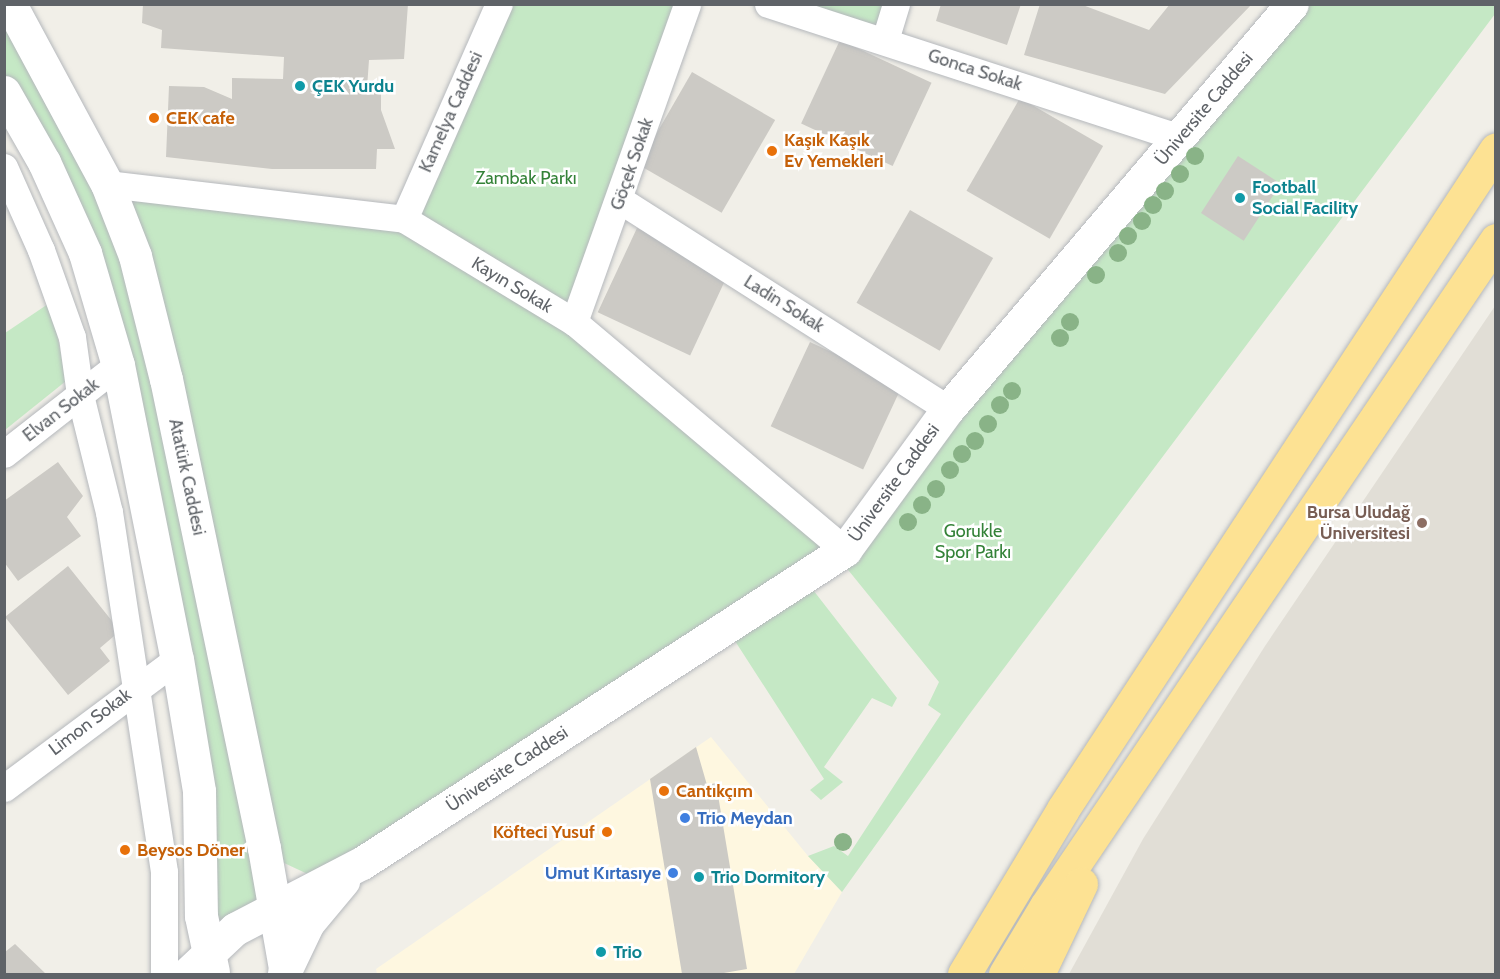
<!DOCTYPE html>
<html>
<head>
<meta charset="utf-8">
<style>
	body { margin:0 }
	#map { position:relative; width:1500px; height:979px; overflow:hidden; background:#f1efe8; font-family:Cabin,sans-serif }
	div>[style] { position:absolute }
	.commercial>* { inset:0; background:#fef7e0 }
	.education>* { inset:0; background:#e1ded6 }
	.green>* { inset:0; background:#c5e8c5 }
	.building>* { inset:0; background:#cccac5; transform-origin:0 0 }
	.roads { filter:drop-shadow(0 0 2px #b5b8bc) drop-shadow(0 0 2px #b5b8bc) }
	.street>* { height:27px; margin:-13.5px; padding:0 13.5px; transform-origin:13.5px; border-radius:13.5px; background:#fff }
	.secondary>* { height:33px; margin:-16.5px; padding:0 16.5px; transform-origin:16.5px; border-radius:16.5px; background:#fff }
	.highway>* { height:33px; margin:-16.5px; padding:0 16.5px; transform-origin:16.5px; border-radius:16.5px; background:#fde293 }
	.trees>* { width:18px; height:18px; margin:-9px; border-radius:50%; background:#89b387 }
	.dots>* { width:16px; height:16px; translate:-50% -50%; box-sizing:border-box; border:3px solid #fff; border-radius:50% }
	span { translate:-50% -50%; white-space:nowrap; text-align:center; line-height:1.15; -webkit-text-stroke:5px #fff; paint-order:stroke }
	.street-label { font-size:18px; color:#5f6368 }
	.culture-label { font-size:18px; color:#0d838f; font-weight:700 }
	.left { translate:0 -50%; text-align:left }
	.food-label { font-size:18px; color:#c56008; font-weight:700 }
	.right { translate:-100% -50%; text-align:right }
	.park-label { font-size:18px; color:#348238 }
	.education-label { font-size:18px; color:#785e54; font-weight:700 }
	.shop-label { font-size:18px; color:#366cbe; font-weight:700 }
	.frame { position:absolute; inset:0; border:6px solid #5f6368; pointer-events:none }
</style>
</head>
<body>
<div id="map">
	<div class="commercial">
		<div style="clip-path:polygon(711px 737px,808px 856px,842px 892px,794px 974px,377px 974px,376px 969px)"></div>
	</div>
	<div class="education">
		<div style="clip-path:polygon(1495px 306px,1495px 974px,1069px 974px,1143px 839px,1265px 646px)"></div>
	</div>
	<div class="green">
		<div style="clip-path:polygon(5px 5px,107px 184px,404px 219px,499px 5px,687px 5px,574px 322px,832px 539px,1292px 5px,1495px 5px,1495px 14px,968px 716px,842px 892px,808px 856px,834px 846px,848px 856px,941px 714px,928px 705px,939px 682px,836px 555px,803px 577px,897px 698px,892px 707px,872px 698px,824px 767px,843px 782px,821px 800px,810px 790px,824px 779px,726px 627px,314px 877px,282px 862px,273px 895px,211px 934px,199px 791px,118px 365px,5px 92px)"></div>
		<div style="clip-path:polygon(768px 5px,896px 5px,885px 40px)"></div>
		<div style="clip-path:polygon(51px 302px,66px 381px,5px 430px,5px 333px)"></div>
	</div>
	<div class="building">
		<div style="clip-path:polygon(143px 4px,408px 4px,404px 59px,369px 60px,367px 88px,381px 89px,381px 110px,395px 149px,377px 149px,376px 169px,272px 169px,166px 157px,169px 86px,204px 87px,232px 99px,232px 78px,283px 79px,284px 57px,161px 48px,162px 30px,142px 23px)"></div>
		<div style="clip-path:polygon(941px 4px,1021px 4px,1007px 45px,936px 21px)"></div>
		<div style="clip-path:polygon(1040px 4px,1080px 4px,1149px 30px,1170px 4px,1252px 4px,1165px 94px,1024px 55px)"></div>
		<div style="left:840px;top:40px;width:101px;height:92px;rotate:25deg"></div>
		<div style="left:692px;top:72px;width:96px;height:107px;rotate:30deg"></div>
		<div style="left:1020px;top:98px;width:96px;height:107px;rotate:30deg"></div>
		<div style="left:1238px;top:156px;width:51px;height:68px;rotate:33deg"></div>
		<div style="left:910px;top:210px;width:96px;height:107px;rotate:30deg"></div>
		<div style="left:637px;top:228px;width:102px;height:93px;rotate:25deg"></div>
		<div style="left:810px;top:342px;width:102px;height:93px;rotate:25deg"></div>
		<div style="clip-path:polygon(58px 462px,83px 496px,67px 517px,81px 536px,18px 581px,4px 562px,4px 501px)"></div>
		<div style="clip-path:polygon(68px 566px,120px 631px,100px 648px,110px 661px,68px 695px,5px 617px)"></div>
		<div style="clip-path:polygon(696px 747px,707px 785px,716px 783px,747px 969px,718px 974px,682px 974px,650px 779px)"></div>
		<div style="clip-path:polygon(15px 944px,46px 974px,5px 974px,5px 952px)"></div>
	</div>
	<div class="roads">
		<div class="street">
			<div style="left:768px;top:4px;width:434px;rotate:18deg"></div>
			<div style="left:885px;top:40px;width:38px;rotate:-73deg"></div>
			<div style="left:4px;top:167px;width:91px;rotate:66deg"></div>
			<div style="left:41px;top:250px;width:92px;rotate:70.4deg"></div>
			<div style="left:72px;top:337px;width:59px;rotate:82.1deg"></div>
			<div style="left:80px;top:395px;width:121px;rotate:76.1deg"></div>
			<div style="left:109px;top:512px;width:364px;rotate:81.3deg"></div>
			<div style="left:164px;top:872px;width:102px;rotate:90deg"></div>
			<div style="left:107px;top:184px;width:299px;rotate:6.7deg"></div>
			<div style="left:404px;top:219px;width:199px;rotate:31.2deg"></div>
			<div style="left:574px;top:322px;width:354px;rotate:40.1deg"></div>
			<div style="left:620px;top:200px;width:389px;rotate:32.5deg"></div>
			<div style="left:404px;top:219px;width:235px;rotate:-66.2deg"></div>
			<div style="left:574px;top:322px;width:337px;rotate:-70.4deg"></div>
			<div style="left:4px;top:454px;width:145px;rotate:-38deg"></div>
			<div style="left:4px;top:788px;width:216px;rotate:-36.7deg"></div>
		</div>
		<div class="secondary">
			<div style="left:10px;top:4px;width:204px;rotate:61.7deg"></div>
			<div style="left:107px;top:184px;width:77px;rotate:68.7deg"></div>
			<div style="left:135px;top:256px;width:127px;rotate:75.9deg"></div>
			<div style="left:166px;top:379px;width:479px;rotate:78.2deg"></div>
			<div style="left:264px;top:848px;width:128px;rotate:80.1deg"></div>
			<div style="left:4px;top:92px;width:81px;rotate:60.3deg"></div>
			<div style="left:44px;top:162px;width:100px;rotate:65.7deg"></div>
			<div style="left:85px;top:253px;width:117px;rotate:73.6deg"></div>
			<div style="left:118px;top:365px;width:300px;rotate:78.7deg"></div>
			<div style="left:177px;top:659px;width:134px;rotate:80.5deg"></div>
			<div style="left:199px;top:791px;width:125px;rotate:89.1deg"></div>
			<div style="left:201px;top:916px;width:57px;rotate:77.9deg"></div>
			<div style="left:284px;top:973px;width:55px;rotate:-64.4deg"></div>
			<div style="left:308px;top:923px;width:55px;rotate:-50.2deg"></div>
			<div style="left:187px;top:974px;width:66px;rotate:-43.2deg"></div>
			<div style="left:235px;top:929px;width:143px;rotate:-27.5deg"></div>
			<div style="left:362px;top:863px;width:576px;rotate:-32.94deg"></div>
			<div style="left:845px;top:550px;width:175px;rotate:-53.9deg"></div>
			<div style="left:948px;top:409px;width:531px;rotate:-49.66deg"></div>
		</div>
		<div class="highway">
			<div style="left:964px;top:974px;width:192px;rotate:-59deg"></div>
			<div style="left:1063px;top:809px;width:789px;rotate:-56.73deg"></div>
			<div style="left:1005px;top:974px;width:79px;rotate:-58.9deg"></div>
			<div style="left:1046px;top:906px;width:804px;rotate:-55.95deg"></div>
			<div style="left:1038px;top:974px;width:100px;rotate:-64.5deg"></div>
		</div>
	</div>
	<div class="trees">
		<div style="left:1195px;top:156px"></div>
		<div style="left:1180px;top:174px"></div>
		<div style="left:1165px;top:191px"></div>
		<div style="left:1153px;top:205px"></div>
		<div style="left:1142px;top:221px"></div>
		<div style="left:1128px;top:236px"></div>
		<div style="left:1118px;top:253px"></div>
		<div style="left:1096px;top:275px"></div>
		<div style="left:1070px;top:322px"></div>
		<div style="left:1060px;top:338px"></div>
		<div style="left:1012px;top:391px"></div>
		<div style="left:1000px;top:405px"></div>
		<div style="left:988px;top:424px"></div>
		<div style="left:975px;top:441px"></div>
		<div style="left:962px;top:454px"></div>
		<div style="left:950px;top:470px"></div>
		<div style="left:936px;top:489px"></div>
		<div style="left:922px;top:505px"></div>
		<div style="left:908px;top:522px"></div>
		<div style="left:843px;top:842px"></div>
	</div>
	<div class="dots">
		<div style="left:300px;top:86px;background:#0f9aa8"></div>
		<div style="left:154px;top:118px;background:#e8710a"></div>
		<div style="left:772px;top:151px;background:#e8710a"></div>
		<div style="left:1240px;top:198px;background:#0f9aa8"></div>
		<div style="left:1422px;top:523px;background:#8d6e63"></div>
		<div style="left:664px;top:791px;background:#e8710a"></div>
		<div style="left:685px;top:818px;background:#3f7fe0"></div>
		<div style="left:607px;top:832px;background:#e8710a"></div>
		<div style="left:125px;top:850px;background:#e8710a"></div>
		<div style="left:673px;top:873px;background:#3f7fe0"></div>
		<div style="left:699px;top:877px;background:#0f9aa8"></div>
		<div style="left:601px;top:952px;background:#0f9aa8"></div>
	</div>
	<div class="street-label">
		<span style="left:975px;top:70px;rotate:18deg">Gonca Sokak</span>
		<span style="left:1204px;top:109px;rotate:-50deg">Üniversite Caddesi</span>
		<span style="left:451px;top:112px;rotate:-66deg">Kamelya Caddesi</span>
		<span style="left:632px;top:164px;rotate:-71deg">Göçek Sokak</span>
		<span style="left:512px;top:285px;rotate:31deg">Kayın Sokak</span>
		<span style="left:784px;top:304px;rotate:32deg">Ladin Sokak</span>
		<span style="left:61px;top:410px;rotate:-38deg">Elvan Sokak</span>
		<span style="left:187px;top:477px;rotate:78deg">Atatürk Caddesi</span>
		<span style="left:894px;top:483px;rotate:-54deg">Üniversite Caddesi</span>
		<span style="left:90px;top:722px;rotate:-37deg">Limon Sokak</span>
		<span style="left:507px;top:769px;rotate:-33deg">Üniversite Caddesi</span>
	</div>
	<div class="culture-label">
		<span class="left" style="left:312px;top:86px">ÇEK Yurdu</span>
		<span class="left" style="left:1252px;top:198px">Football<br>Social Facility</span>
		<span class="left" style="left:711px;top:877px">Trio Dormitory</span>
		<span class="left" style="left:613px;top:952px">Trio</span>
	</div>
	<div class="food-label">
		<span class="left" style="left:166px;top:118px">CEK cafe</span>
		<span class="left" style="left:784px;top:151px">Kaşık Kaşık<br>Ev Yemekleri</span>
		<span class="left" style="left:676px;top:791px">Cantıkçım</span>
		<span class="right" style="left:595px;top:832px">Köfteci Yusuf</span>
		<span class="left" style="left:137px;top:850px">Beysos Döner</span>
	</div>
	<div class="park-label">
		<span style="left:526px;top:178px">Zambak Parkı</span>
		<span style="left:973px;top:542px">Gorukle<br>Spor Parkı</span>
	</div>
	<div class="education-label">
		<span class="right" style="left:1410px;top:523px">Bursa Uludağ<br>Üniversitesi</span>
	</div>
	<div class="shop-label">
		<span class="left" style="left:697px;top:818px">Trio Meydan</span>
		<span class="right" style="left:661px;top:873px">Umut Kırtasıye</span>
	</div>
	<div class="frame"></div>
</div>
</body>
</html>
